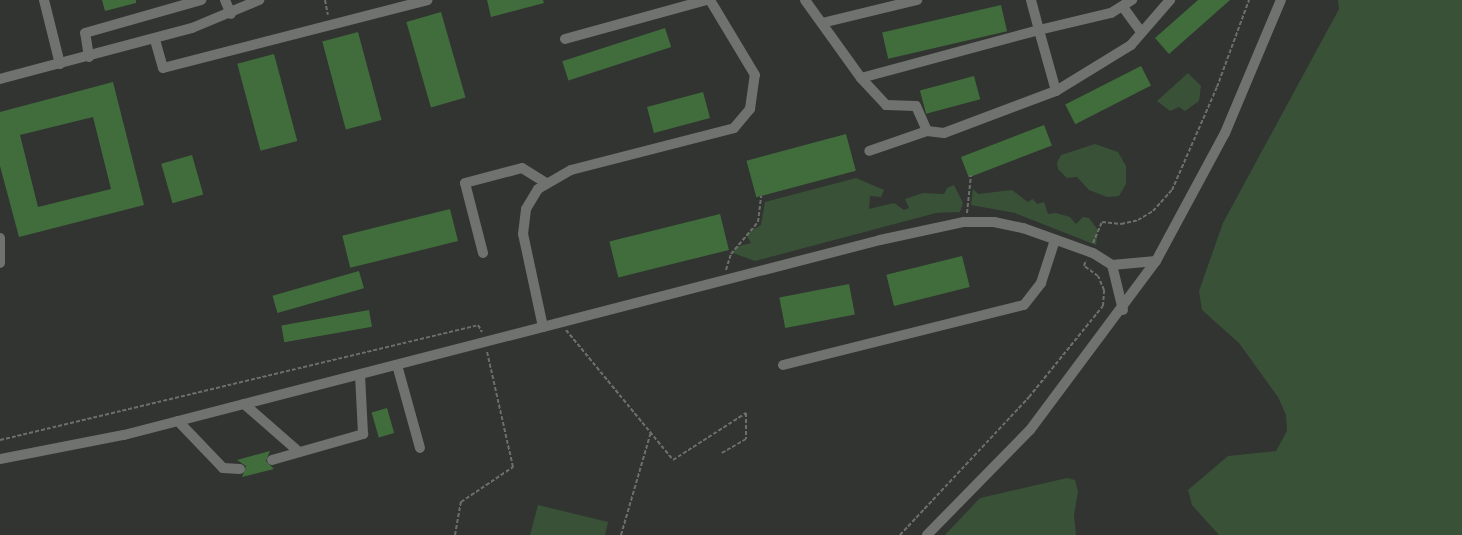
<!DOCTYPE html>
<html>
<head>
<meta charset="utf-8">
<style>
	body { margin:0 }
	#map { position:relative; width:1462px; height:535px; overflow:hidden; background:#313430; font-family:Lora,serif }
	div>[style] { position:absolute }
	.green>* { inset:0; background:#395237 }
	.building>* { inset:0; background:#416d3d; transform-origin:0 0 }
	.path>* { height:2px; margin-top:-1px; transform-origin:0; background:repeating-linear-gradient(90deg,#6d6f6c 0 4px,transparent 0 6px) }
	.minor>* { height:10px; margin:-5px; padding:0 5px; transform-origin:5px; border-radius:5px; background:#707270 }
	span { translate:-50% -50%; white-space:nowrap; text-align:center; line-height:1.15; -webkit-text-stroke:4px #272a26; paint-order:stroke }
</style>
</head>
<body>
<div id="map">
	<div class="green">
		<div style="clip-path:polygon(1338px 0,1462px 0,1462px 535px,1219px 535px,1192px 505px,1188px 490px,1228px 456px,1276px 451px,1287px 431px,1286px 415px,1278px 397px,1239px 343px,1202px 310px,1199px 291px,1223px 223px,1339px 9px)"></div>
		<div style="clip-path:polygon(1188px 73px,1201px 86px,1199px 101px,1185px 111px,1179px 107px,1170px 111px,1157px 101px)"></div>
		<div style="clip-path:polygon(1095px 144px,1118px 152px,1126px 166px,1126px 184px,1119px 196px,1107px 197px,1089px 190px,1077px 177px,1067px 178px,1058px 169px,1057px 163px,1061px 155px)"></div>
		<div style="clip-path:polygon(856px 178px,884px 190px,881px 197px,870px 196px,869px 209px,894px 203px,904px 210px,909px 208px,905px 199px,923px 193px,944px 194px,947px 188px,954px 185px,963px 203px,960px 212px,936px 213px,755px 261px,733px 253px,735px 247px,751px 243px,746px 234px,761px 225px,765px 202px)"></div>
		<div style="clip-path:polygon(973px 189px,978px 194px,1012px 190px,1028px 202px,1033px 199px,1037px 204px,1044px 202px,1048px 214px,1056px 213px,1070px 217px,1076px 224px,1083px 217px,1089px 218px,1098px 230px,1096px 245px,1015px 213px,971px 205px)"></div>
		<div style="clip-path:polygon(1067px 478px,1075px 480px,1078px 491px,1074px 515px,1076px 535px,945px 535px,980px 498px)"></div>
		<div style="clip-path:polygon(538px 505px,608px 522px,605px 535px,530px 535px)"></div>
	</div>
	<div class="building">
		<div style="clip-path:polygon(102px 0,136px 0,136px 3px,105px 11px)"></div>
		<div style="clip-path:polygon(487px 0,543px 0,544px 3px,491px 17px)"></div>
		<div style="clip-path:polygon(1198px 0,1230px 0,1169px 54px,1155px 38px)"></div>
		<div style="left:1001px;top:5px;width:27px;height:122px;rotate:77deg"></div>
		<div style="left:441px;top:12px;width:89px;height:36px;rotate:74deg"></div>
		<div style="left:665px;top:28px;width:20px;height:108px;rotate:72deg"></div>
		<div style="left:358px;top:32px;width:91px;height:37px;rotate:75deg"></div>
		<div style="left:274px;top:54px;width:90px;height:38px;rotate:75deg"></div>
		<div style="left:1141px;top:66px;width:22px;height:85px;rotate:63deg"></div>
		<div style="left:974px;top:76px;width:24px;height:56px;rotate:75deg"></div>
		<div style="clip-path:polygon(evenodd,113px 82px,144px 205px,19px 237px,0 166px,0 112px,113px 82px,93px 117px,111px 189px,38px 207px,20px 135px,93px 117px)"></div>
		<div style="left:703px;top:92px;width:27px;height:58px;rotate:75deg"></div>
		<div style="left:1044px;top:125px;width:22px;height:89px;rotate:69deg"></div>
		<div style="left:846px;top:134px;width:38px;height:103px;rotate:75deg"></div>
		<div style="left:192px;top:155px;width:41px;height:32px;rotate:74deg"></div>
		<div style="left:450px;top:209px;width:33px;height:111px;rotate:76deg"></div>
		<div style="left:720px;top:214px;width:37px;height:114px;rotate:76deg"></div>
		<div style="left:962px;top:256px;width:32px;height:78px;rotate:76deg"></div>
		<div style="left:359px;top:271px;width:18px;height:90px;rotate:74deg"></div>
		<div style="left:849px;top:284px;width:31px;height:71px;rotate:79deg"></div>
		<div style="left:369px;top:310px;width:17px;height:89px;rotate:80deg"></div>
		<div style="left:387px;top:408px;width:26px;height:16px;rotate:74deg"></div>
		<div style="clip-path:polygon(270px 451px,266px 461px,274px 469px,242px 477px,246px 466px,237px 460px)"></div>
	</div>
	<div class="path">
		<div style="left:325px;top:0;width:15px;rotate:79deg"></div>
		<div style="left:967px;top:213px;width:38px;rotate:-84deg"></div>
		<div style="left:1093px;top:243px;width:23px;rotate:-67deg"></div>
		<div style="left:1102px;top:222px;width:19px;rotate:6deg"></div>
		<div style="left:1121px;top:224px;width:17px;rotate:-13deg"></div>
		<div style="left:1138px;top:220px;width:17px;rotate:-31deg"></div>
		<div style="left:1153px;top:211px;width:28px;rotate:-48deg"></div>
		<div style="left:1172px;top:190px;width:112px;rotate:-66.4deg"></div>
		<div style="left:1217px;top:87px;width:93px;rotate:-69.8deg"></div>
		<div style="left:726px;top:270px;width:17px;rotate:-73deg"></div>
		<div style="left:731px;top:254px;width:42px;rotate:-49.8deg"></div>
		<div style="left:758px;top:222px;width:26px;rotate:-83deg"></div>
		<div style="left:566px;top:330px;width:168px;rotate:50.5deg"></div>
		<div style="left:673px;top:460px;width:87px;rotate:-32.8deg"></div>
		<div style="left:746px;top:413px;width:26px;rotate:90deg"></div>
		<div style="left:746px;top:439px;width:28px;rotate:150deg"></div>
		<div style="left:0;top:440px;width:492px;rotate:-13.5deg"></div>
		<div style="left:478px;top:325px;width:8px;rotate:60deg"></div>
		<div style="left:455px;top:535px;width:34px;rotate:-80deg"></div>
		<div style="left:461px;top:502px;width:63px;rotate:-33.9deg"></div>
		<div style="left:513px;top:467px;width:118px;rotate:-102.7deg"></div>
		<div style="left:621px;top:535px;width:107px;rotate:-73.8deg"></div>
		<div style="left:900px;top:535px;width:189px;rotate:-46.9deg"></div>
		<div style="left:1029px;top:397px;width:117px;rotate:-50.9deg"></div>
		<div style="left:1103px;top:306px;width:16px;rotate:-86deg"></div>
		<div style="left:1104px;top:290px;width:15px;rotate:-113deg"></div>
		<div style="left:1098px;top:276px;width:17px;rotate:-144deg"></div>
		<div style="left:1084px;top:266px;width:6px;rotate:-72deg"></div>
	</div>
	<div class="minor">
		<div style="left:44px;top:0;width:66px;rotate:76deg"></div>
		<div style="left:225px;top:0;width:15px;rotate:67deg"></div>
		<div style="left:805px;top:0;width:96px;rotate:54.3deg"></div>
		<div style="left:861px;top:78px;width:184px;rotate:-15.1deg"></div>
		<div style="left:1039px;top:30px;width:31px;rotate:-105deg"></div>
		<div style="left:1123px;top:7px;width:31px;rotate:54deg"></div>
		<div style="left:822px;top:23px;width:98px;rotate:-13.6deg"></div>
		<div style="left:565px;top:39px;width:147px;rotate:-15.4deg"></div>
		<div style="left:155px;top:40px;width:29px;rotate:74deg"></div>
		<div style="left:163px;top:68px;width:273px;rotate:-14.4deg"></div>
		<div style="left:89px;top:57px;width:24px;rotate:-99deg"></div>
		<div style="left:85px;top:33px;width:121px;rotate:-15.9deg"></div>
		<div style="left:861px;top:78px;width:37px;rotate:47deg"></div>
		<div style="left:886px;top:105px;width:30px;rotate:2deg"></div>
		<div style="left:916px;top:106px;width:27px;rotate:66deg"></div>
		<div style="left:927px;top:131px;width:61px;rotate:161deg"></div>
		<div style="left:0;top:79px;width:199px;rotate:-14.9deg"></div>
		<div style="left:192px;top:28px;width:73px;rotate:-22.7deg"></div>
		<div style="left:1056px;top:91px;width:63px;rotate:-105.6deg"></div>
		<div style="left:1039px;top:30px;width:74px;rotate:-13.3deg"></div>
		<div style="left:1111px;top:13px;width:25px;rotate:-32deg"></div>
		<div style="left:927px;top:131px;width:17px;rotate:7deg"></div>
		<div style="left:944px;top:133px;width:120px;rotate:-20.6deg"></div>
		<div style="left:1056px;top:91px;width:88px;rotate:-31.5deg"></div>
		<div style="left:1131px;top:45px;width:60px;rotate:-49.1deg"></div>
		<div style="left:0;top:238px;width:25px;rotate:90deg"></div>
		<div style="left:483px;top:253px;width:72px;rotate:-104.4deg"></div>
		<div style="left:465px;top:183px;width:59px;rotate:-14.7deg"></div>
		<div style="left:522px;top:168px;width:28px;rotate:32deg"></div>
		<div style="left:1123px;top:310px;width:46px;rotate:-103.7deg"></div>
		<div style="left:1112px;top:265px;width:44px;rotate:-5.2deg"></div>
		<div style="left:543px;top:327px;width:95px;rotate:-102.1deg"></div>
		<div style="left:523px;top:234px;width:25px;rotate:-83deg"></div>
		<div style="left:526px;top:209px;width:23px;rotate:-59deg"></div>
		<div style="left:538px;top:189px;width:38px;rotate:-30deg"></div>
		<div style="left:571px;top:170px;width:168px;rotate:-14.4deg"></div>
		<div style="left:734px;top:128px;width:25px;rotate:-50deg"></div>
		<div style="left:750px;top:109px;width:34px;rotate:-82deg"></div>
		<div style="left:755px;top:75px;width:87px;rotate:-121deg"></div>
		<div style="left:397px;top:365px;width:86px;rotate:74.5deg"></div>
		<div style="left:783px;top:365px;width:248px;rotate:-14deg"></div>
		<div style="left:1024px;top:305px;width:28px;rotate:-52deg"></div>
		<div style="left:1041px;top:283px;width:45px;rotate:-72deg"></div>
		<div style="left:244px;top:404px;width:73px;rotate:41.1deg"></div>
		<div style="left:178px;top:421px;width:65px;rotate:46.2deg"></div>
		<div style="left:223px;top:468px;width:17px;rotate:3deg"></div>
		<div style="left:0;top:459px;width:126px;rotate:-11deg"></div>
		<div style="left:124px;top:435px;width:781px;rotate:-14.46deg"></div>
		<div style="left:880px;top:240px;width:86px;rotate:-12.1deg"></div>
		<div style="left:964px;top:222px;width:30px"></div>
		<div style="left:994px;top:222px;width:30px;rotate:12deg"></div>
		<div style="left:1023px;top:228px;width:74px;rotate:19.7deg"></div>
		<div style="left:1093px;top:253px;width:22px;rotate:32deg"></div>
		<div style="left:272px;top:460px;width:95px;rotate:-15.9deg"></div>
		<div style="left:363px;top:434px;width:59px;rotate:-92.9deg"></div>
		<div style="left:927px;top:535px;width:147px;rotate:-45.6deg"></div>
		<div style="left:1030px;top:430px;width:211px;rotate:-53.3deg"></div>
		<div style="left:1156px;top:261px;width:145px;rotate:-61.7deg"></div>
		<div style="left:1225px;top:133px;width:144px;rotate:-67.2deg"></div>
	</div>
</div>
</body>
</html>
